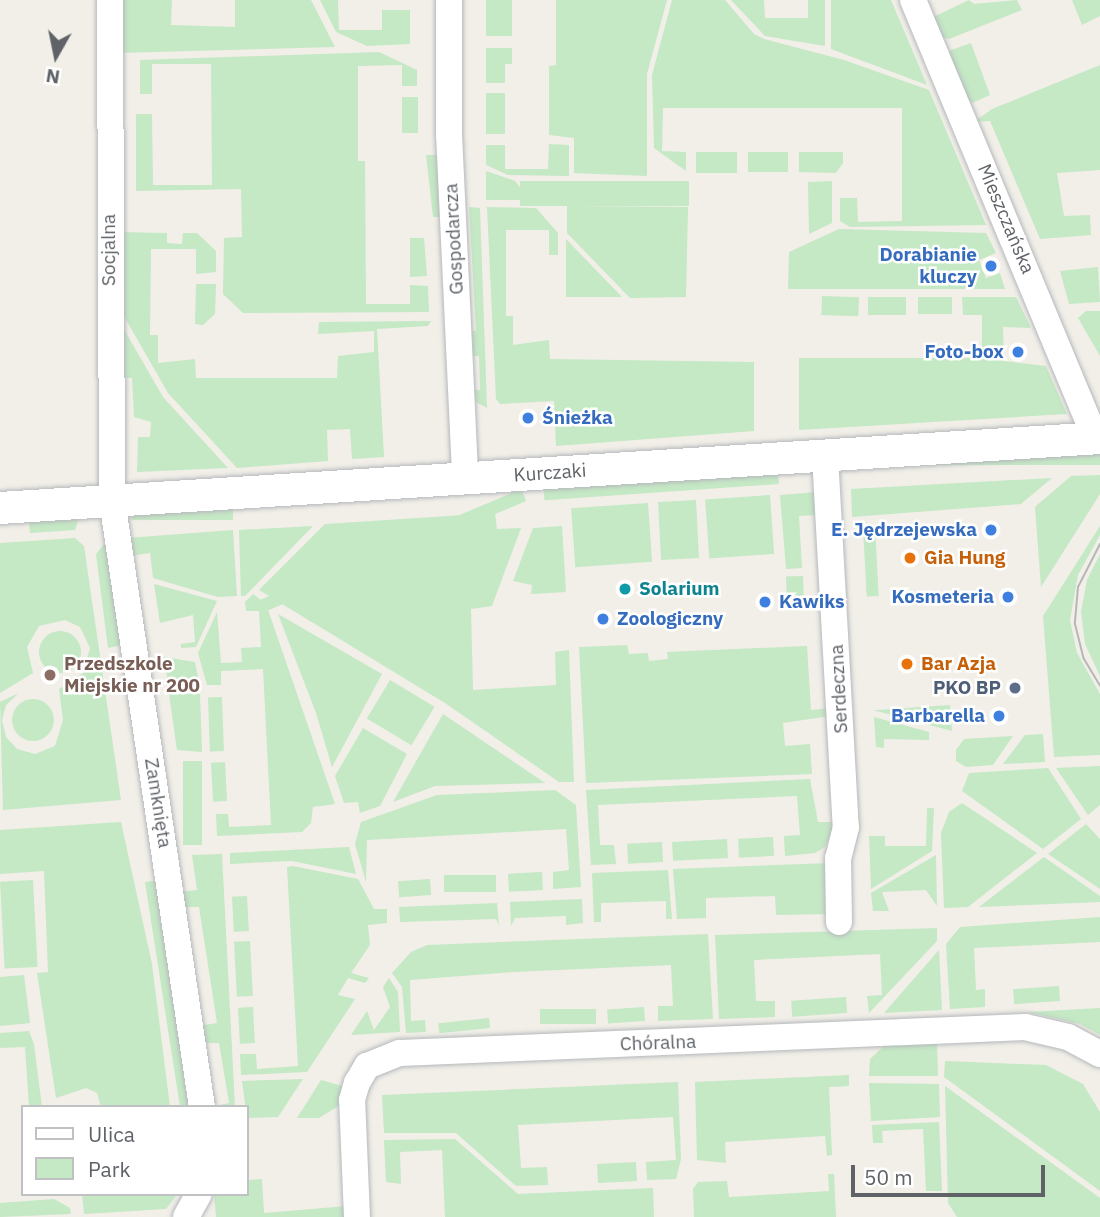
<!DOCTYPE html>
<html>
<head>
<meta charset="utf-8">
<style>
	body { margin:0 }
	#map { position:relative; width:1100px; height:1217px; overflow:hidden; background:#f1efe8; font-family:"IBM Plex Sans",sans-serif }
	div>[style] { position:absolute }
	.green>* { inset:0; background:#c5e8c5; transform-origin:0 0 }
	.round { border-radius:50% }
	.roads { filter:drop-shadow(0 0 2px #b5b8bc) drop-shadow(0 0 2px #b5b8bc) }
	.minor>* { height:26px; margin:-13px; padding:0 13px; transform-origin:13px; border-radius:13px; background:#fff }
	.tertiary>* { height:32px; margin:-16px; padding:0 16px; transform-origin:16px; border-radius:16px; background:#fff }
	.tram>* { height:2px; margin:-1px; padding:0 1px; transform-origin:1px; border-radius:1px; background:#b6b7b8 }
	.dots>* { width:19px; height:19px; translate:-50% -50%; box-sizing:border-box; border:4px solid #fff; border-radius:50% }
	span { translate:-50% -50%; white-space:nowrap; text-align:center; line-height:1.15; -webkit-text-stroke:5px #fff; paint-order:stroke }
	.street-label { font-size:19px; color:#5f6368 }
	.shop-label { font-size:19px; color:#366cbe; font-weight:700 }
	.right { translate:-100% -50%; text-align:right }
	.left { translate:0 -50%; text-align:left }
	.food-label { font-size:19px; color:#c56008; font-weight:700 }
	.culture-label { font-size:19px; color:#0d838f; font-weight:700 }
	.education-label { font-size:19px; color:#785e54; font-weight:700 }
	.service-label { font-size:19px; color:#4e5e75; font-weight:700 }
	.legend { position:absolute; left:21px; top:1105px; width:228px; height:91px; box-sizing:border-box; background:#fff; border:2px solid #bfc1c3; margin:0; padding:9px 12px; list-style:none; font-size:21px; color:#5f6368 }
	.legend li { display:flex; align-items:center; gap:14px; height:35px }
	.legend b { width:35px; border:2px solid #bfc1c3 }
	.north { position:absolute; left:21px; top:21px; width:70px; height:70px; -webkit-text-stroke:5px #fff; paint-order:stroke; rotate:189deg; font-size:19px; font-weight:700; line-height:28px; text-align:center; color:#5f6368 }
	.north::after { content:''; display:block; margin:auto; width:24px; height:32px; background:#5f6368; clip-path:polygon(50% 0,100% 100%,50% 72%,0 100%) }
	.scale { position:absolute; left:851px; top:1165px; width:194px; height:32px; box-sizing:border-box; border:4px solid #5f6368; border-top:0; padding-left:9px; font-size:21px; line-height:24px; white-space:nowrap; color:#5f6368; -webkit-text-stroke:5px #fff; paint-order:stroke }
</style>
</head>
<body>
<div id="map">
	<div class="green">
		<div style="clip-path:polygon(118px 0,172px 0,171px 25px,235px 27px,235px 0,311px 0,335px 47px,118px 53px)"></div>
		<div style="clip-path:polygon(320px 0,338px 0,339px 30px,382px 30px,382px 10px,410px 10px,410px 44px,367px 46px,336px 32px)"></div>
		<div style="left:486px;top:0;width:26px;height:36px"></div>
		<div style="clip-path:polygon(556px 0,667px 0,647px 74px,647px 176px,574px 173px,574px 138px,549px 135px,549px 66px,556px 65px)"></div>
		<div style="clip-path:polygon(672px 0,725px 0,754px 34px,764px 39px,844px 60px,929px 90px,986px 225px,850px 227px,840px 221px,840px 198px,857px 198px,858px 222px,902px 221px,902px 108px,663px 108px,662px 151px,686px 152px,686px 171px,654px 148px,652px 75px)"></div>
		<div style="clip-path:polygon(731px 0,764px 0,765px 18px,808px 18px,808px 0,825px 0,825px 46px,765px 36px)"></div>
		<div style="clip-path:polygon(831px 0,891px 0,927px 85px,831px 49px)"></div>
		<div style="clip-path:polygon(969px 0,974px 4px,1017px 0,1022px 10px,949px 39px,937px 36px,929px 19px)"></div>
		<div style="clip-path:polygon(1072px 0,1100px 0,1100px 16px,1082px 25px)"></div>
		<div style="clip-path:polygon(971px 43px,990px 95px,972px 103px,962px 95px,946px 57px,951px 50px)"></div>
		<div style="clip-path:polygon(486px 48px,512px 48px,512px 64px,505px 64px,505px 83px,486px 83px)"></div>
		<div style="clip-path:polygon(379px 52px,417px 70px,417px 86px,402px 86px,402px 65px,358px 66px,358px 161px,365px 161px,366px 304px,410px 304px,410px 285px,428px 286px,429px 312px,243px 313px,223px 294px,224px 238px,242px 237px,241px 189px,136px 191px,136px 114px,152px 114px,153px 185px,212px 185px,211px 64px,152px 64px,152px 94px,140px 94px,140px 60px)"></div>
		<div style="clip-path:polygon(1100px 65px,1100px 170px,1057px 173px,1064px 216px,1090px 215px,1091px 235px,1040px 239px,990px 121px,974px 122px,992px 109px)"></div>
		<div style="left:486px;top:93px;width:19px;height:41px"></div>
		<div style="left:402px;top:97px;width:16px;height:36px"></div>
		<div style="clip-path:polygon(549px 144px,569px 145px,569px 176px,508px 175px,486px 165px,486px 145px,505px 145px,505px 169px,548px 169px)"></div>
		<div style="left:696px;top:152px;width:41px;height:21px"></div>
		<div style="left:748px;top:152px;width:40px;height:20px"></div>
		<div style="clip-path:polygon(799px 152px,843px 152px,843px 163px,836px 173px,799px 172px)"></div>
		<div style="clip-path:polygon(426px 155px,439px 155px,441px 217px,433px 217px)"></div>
		<div style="clip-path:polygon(486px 171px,515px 181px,530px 200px,486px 200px)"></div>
		<div style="left:520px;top:181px;width:169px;height:25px"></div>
		<div style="clip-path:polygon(832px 181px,832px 223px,809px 234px,808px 182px)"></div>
		<div style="clip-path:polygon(567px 206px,688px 207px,686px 297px,630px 298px,567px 233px)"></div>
		<div style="clip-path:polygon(469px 207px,480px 208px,487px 408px,476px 402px,475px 390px,480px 390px,479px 356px,473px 356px,472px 331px,476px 331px)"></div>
		<div style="clip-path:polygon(487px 207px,536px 208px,558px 233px,558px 255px,549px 255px,549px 230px,506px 230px,506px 316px,513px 316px,513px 345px,549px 340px,550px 359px,754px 362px,754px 431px,556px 446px,554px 401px,500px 404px,496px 399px)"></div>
		<div style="clip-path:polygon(839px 229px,986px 233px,996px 253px,979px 260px,986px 278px,1000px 273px,1005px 289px,788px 289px,789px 252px)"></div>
		<div style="clip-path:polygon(116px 232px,167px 233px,167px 243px,182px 244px,183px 233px,197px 233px,216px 251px,216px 272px,196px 274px,196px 249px,151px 249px,150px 335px,158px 335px,158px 363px,195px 359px,196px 378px,337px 378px,338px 356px,374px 352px,374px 331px,318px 334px,319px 322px,431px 321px,428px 326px,377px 329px,384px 457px,352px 459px,350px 429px,327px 430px,328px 461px,237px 468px,168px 393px,117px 304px)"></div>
		<div style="clip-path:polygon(410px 238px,424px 238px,427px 276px,410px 277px)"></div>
		<div style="clip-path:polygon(566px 239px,622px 297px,566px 297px)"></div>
		<div style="clip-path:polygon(1098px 267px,1100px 302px,1069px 304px,1060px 271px)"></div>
		<div style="clip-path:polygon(196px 284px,216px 284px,215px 314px,203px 325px,195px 324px)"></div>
		<div style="left:822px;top:296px;width:37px;height:19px;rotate:2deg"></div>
		<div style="left:868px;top:297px;width:38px;height:18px"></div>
		<div style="left:918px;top:297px;width:34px;height:17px"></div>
		<div style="clip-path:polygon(962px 297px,1016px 297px,1031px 328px,1003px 327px,1004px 361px,1046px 366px,1067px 414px,799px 430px,799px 358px,982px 358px,982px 315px,963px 315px)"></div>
		<div style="clip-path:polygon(1086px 311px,1100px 311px,1100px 356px,1078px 318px)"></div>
		<div style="clip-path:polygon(117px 317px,163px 397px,228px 468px,137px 472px,138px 437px,150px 437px,151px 422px,134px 417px,132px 378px,117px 377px)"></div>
		<div style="left:1100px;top:453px;width:12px;height:239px;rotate:90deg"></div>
		<div style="left:778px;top:471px;width:13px;height:235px;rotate:86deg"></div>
		<div style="clip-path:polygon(1100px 475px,1100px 494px,1041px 587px,1035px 507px,1071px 476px)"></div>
		<div style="clip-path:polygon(1052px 478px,1021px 504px,852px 517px,851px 489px)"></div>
		<div style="left:521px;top:489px;width:13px;height:287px;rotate:67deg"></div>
		<div style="clip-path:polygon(817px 492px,819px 515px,799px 516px,802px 568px,786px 569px,780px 495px)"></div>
		<div style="left:770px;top:495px;width:59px;height:65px;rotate:86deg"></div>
		<div style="left:696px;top:500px;width:58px;height:38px;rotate:87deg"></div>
		<div style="left:648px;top:503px;width:59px;height:77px;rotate:86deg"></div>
		<div style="left:233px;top:508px;width:12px;height:101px;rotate:90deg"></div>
		<div style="clip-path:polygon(495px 513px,497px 529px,521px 528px,492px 606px,471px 609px,473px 690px,556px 685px,555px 652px,569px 650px,574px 782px,559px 782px,445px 703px,259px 590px,325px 524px)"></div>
		<div style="clip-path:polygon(79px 517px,75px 530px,30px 533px,29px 522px)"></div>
		<div style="clip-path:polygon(313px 526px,245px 596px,241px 596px,239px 530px)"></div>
		<div style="clip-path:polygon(562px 526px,566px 592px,531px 594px,532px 585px,513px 581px,533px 528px)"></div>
		<div style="left:875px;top:526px;width:70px;height:12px;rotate:87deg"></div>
		<div style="clip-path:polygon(1100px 526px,1100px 535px,1078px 575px,1070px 620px,1077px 653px,1100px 694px,1100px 755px,1054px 757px,1043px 616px)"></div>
		<div style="clip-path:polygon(233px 530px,237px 596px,218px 597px,153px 578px,150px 553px,130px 556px,127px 538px)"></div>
		<div style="clip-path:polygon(110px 537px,126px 644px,108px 648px,96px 554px)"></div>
		<div style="clip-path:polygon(75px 538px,84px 546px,121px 800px,3px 810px,0 702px,19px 693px,6px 705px,2px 720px,6px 737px,17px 749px,35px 754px,55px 746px,63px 720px,59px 689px,83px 673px,90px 648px,80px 627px,65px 620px,39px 626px,27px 647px,33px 673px,0 693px,0 543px)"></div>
		<div style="clip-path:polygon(1100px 554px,1100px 676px,1085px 644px,1081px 612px,1087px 580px)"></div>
		<div style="left:803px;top:576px;width:34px;height:17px;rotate:88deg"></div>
		<div style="clip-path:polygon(154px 584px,217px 601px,196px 647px,181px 648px,181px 644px,195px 642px,193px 615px,160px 623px)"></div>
		<div style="clip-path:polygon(253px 594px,266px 604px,335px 804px,313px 807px,311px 823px,302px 832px,217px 836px,216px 814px,228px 814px,229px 827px,271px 825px,263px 669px,221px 671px,221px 685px,207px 685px,198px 653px,217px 612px,221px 663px,242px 662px,241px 648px,261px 647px,259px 611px,246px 611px,245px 602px)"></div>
		<div style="clip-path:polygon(278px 614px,382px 674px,332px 767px,316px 713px)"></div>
		<div class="round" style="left:39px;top:631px;width:42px;height:42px"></div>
		<div style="clip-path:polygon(627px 645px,629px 654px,648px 653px,649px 661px,668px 659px,667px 652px,807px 646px,811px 710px,831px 708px,830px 716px,783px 723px,785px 746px,810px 744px,812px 774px,586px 783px,579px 647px)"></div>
		<div style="clip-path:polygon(164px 657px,195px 662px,200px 688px,169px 689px)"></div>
		<div style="left:390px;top:680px;width:52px;height:45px;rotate:31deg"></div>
		<div style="clip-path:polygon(169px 694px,200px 694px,202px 752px,177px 750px)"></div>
		<div style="left:222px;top:697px;width:54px;height:14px;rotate:88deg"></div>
		<div class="round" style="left:12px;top:699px;width:42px;height:42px"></div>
		<div style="clip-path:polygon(950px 705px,952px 731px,873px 710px,878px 710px)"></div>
		<div style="clip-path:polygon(443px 714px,545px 783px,435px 786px,393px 802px)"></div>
		<div style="clip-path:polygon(874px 717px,929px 732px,929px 740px,884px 739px,884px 748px,876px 747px)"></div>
		<div style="clip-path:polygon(363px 728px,407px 754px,380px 806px,360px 813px,358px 802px,344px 803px,335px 776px)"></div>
		<div style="clip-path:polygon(1043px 734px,1045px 762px,1003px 764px,1025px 735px)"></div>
		<div style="clip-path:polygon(1013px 736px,993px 765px,966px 767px,956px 761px,956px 750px,964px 739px)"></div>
		<div style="left:183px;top:761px;width:19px;height:84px"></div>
		<div style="left:225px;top:762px;width:39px;height:14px;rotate:87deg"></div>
		<div style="clip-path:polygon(1100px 766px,1100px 805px,1088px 815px,1056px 768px)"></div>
		<div style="clip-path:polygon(1048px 768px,1081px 819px,1043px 849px,962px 791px,969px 773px)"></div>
		<div style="clip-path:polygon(810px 779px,818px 822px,836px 822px,825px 847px,815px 853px,785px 856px,784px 836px,800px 835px,797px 796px,598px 805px,600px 845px,614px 845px,616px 864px,591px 865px,586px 790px)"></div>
		<div style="clip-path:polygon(555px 790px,576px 805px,581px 887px,553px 889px,553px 872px,569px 870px,566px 829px,367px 840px,366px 882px,355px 844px,361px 822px,437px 795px)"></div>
		<div style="clip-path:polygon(962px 803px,1037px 853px,968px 907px,944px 908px,941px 833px,949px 812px)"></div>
		<div style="clip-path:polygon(927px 808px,934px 808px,932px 851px,871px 889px,869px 836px,885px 836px,885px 846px,926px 846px)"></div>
		<div style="clip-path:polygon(121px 822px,152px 964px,170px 1107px,101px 1107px,97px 1093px,86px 1088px,56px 1098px,37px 973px,48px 972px,44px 871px,0 874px,0 830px)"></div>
		<div style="clip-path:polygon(1086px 824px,1100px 839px,1100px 889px,1048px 854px)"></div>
		<div style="left:773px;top:837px;width:19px;height:35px;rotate:87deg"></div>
		<div style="left:727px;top:839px;width:19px;height:55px;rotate:87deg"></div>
		<div style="left:662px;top:842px;width:20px;height:35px;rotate:87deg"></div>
		<div style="clip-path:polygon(349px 847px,356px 874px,292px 861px,230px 864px,230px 853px)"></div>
		<div style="clip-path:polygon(222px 854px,235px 1107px,210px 1107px,229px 1103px,219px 1043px,201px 1043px,198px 1026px,217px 1023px,199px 907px,181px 907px,179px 892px,197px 890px,192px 855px)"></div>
		<div style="clip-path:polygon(936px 855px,937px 906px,926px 890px,882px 892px,889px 911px,873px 911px,871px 893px)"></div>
		<div style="clip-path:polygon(1044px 857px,1100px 896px,1100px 902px,979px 907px)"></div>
		<div style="clip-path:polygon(830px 863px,831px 914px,776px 915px,775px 896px,706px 898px,706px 918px,677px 919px,673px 869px)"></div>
		<div style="clip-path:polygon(293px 866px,358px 879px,374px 909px,387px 909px,387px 923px,368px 925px,370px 945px,351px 973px,369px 978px,365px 983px,348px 978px,338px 995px,355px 999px,307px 1072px,241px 1075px,240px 1054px,256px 1054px,257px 1069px,298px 1066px,287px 867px)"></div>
		<div style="clip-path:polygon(668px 870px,672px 919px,666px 919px,666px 901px,601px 903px,601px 922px,594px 922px,592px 873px)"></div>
		<div style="left:542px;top:872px;width:18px;height:34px;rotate:87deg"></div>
		<div style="left:496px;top:875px;width:17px;height:52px;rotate:90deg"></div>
		<div style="left:430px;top:879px;width:16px;height:32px;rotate:86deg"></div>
		<div style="left:33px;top:880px;width:87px;height:33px;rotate:87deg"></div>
		<div style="clip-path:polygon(160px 880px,193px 1107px,180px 1107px,145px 882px)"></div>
		<div style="left:247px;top:896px;width:35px;height:15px;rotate:87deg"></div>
		<div style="clip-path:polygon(582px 899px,583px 923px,566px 925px,566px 916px,515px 918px,511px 926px,510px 902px)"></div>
		<div style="clip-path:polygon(497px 903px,499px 926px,496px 919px,400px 922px,399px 907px)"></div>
		<div style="clip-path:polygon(1100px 917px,1100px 942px,974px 948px,976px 990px,985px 989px,985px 1007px,950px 1009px,946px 944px,960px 927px)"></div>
		<div style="clip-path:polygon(937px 928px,937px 941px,869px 1013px,867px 996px,882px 995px,880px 954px,754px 960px,756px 1001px,775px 1001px,775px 1017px,719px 1019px,715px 935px)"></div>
		<div style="clip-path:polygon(708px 934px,713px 1019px,658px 1021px,658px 1006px,673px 1006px,671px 965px,514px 972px,410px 980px,411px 1021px,425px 1020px,426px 1032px,406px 1033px,402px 987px,392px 973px,411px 952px,427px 945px)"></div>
		<div style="left:250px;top:941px;width:55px;height:16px;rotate:87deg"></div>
		<div style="clip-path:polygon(939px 950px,942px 1010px,884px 1013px)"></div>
		<div style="clip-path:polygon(24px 975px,30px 1023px,0 1026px,0 977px)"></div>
		<div style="clip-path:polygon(389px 978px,398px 992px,400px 1032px,351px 1035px,367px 1011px,374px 1030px,390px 1007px,383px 987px)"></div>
		<div style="left:1059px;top:986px;width:15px;height:46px;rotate:86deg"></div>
		<div style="left:846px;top:997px;width:16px;height:55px;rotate:86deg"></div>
		<div style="left:253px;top:1007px;width:36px;height:15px;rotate:87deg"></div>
		<div style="left:644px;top:1007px;width:14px;height:37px;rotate:86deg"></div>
		<div style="clip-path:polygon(1100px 1008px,1100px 1035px,1080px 1024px,1028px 1012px)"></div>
		<div style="left:596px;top:1009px;width:15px;height:56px;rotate:90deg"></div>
		<div style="left:489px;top:1018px;width:10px;height:51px;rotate:84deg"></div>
		<div style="clip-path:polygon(29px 1031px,34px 1044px,42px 1107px,29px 1107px,25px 1047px,0 1048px,0 1033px)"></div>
		<div style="clip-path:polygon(937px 1042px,938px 1076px,869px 1076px,870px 1059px,886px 1044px)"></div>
		<div style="clip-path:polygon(945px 1061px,1046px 1065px,1083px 1084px,1100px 1112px,1100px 1191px,944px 1077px)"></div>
		<div style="clip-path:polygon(849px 1075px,849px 1086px,829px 1087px,832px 1155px,827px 1156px,825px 1136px,725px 1142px,726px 1163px,697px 1160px,695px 1082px)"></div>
		<div style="clip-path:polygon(303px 1079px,278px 1117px,247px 1118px,242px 1081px)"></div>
		<div style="clip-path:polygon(321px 1080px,342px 1086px,340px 1105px,319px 1118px,297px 1118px)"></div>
		<div style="clip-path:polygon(678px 1082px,681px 1159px,676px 1179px,647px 1180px,646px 1162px,676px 1160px,673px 1117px,518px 1125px,521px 1168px,547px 1167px,548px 1185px,516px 1186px,456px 1133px,384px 1133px,382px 1095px)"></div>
		<div style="clip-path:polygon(869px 1083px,939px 1084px,940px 1117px,871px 1121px)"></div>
		<div style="clip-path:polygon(945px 1086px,1100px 1198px,1100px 1217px,957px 1217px,948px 1203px)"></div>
		<div style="clip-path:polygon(939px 1122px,942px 1191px,926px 1191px,923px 1129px,882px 1131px,883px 1143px,873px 1143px,872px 1125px)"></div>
		<div style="clip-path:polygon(455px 1139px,518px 1194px,653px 1188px,654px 1217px,445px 1217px,442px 1150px,400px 1152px,401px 1184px,386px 1182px,384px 1140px)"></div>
		<div style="left:636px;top:1162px;width:19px;height:39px;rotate:87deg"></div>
		<div style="clip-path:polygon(828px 1174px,834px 1174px,836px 1217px,694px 1217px,693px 1189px,698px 1182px,727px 1181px,729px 1197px,829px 1191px)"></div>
		<div style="clip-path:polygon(262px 1179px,264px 1213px,347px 1206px,348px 1217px,216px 1217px,214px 1194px,247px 1194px,247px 1180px)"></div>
		<div style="clip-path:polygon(82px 1194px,176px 1194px,176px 1196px,166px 1209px,84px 1214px)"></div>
		<div style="clip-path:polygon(54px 1199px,70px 1208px,71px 1214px,0 1217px,0 1203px)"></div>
	</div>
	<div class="roads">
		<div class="minor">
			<div style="left:110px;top:0;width:500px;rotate:89.77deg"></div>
			<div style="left:112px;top:500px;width:614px;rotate:81.57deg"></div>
			<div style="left:449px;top:0;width:134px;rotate:90deg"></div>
			<div style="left:449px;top:134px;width:344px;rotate:87.3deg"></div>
			<div style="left:913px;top:0;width:476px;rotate:67.4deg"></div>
			<div style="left:825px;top:456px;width:372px;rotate:86.8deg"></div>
			<div style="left:846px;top:827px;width:32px;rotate:104deg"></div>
			<div style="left:838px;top:858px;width:64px;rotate:89.1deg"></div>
			<div style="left:186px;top:1217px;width:26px;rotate:-61deg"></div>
			<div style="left:357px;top:1217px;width:117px;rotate:-92.4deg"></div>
			<div style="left:352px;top:1100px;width:18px;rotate:-74deg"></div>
			<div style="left:357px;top:1083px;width:20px;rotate:-60deg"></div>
			<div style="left:367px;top:1066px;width:35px;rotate:-22deg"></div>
			<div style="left:400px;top:1053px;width:626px;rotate:-2.38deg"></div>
			<div style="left:1025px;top:1027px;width:44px;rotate:13.1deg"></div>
			<div style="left:1068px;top:1037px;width:36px;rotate:28deg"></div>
		</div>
		<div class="tertiary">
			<div style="left:0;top:508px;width:1102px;rotate:-3.64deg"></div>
		</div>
	</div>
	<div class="tram">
		<div style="left:1100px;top:544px;width:48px;rotate:117.1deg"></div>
		<div style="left:1078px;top:587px;width:37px;rotate:95deg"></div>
		<div style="left:1075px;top:624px;width:36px;rotate:76deg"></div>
		<div style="left:1084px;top:659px;width:31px;rotate:59deg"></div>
	</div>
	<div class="dots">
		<div style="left:991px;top:266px;background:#3f7fe0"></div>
		<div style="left:1018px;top:352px;background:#3f7fe0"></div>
		<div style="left:528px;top:418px;background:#3f7fe0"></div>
		<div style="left:991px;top:530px;background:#3f7fe0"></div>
		<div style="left:910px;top:558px;background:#e8710a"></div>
		<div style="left:625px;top:589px;background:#0f9aa8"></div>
		<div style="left:1008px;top:597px;background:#3f7fe0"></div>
		<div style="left:765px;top:602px;background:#3f7fe0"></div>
		<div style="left:603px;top:619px;background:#3f7fe0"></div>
		<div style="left:907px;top:664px;background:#e8710a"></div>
		<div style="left:50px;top:675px;background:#8d6e63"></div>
		<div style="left:1015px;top:688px;background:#5c6f8a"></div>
		<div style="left:999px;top:716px;background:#3f7fe0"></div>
	</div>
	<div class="street-label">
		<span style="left:1006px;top:219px;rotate:67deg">Mieszczańska</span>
		<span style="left:454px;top:239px;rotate:-93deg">Gospodarcza</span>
		<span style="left:109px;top:250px;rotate:-90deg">Socjalna</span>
		<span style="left:550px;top:473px;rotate:-4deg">Kurczaki</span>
		<span style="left:839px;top:689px;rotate:-93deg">Serdeczna</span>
		<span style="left:158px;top:803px;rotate:81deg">Zamknięta</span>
		<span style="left:658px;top:1043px;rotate:-2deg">Chóralna</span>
	</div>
	<div class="shop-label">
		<span class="right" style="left:977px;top:266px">Dorabianie<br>kluczy</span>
		<span class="right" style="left:1004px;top:352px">Foto-box</span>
		<span class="left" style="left:542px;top:418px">Śnieżka</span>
		<span class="right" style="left:977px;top:530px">E. Jędrzejewska</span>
		<span class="right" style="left:994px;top:597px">Kosmeteria</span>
		<span class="left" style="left:779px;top:602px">Kawiks</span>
		<span class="left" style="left:617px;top:619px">Zoologiczny</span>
		<span class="right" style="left:985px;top:716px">Barbarella</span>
	</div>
	<div class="food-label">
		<span class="left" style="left:924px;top:558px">Gia Hung</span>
		<span class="left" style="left:921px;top:664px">Bar Azja</span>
	</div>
	<div class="culture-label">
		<span class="left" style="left:639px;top:589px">Solarium</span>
	</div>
	<div class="education-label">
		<span class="left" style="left:64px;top:675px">Przedszkole<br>Miejskie nr 200</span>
	</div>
	<div class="service-label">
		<span class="right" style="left:1001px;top:688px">PKO BP</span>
	</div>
	<ul class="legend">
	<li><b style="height:9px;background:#fff"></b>Ulica</li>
	<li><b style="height:19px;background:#c5e8c5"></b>Park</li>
	</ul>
	<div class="north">N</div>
	<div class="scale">50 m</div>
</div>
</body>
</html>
